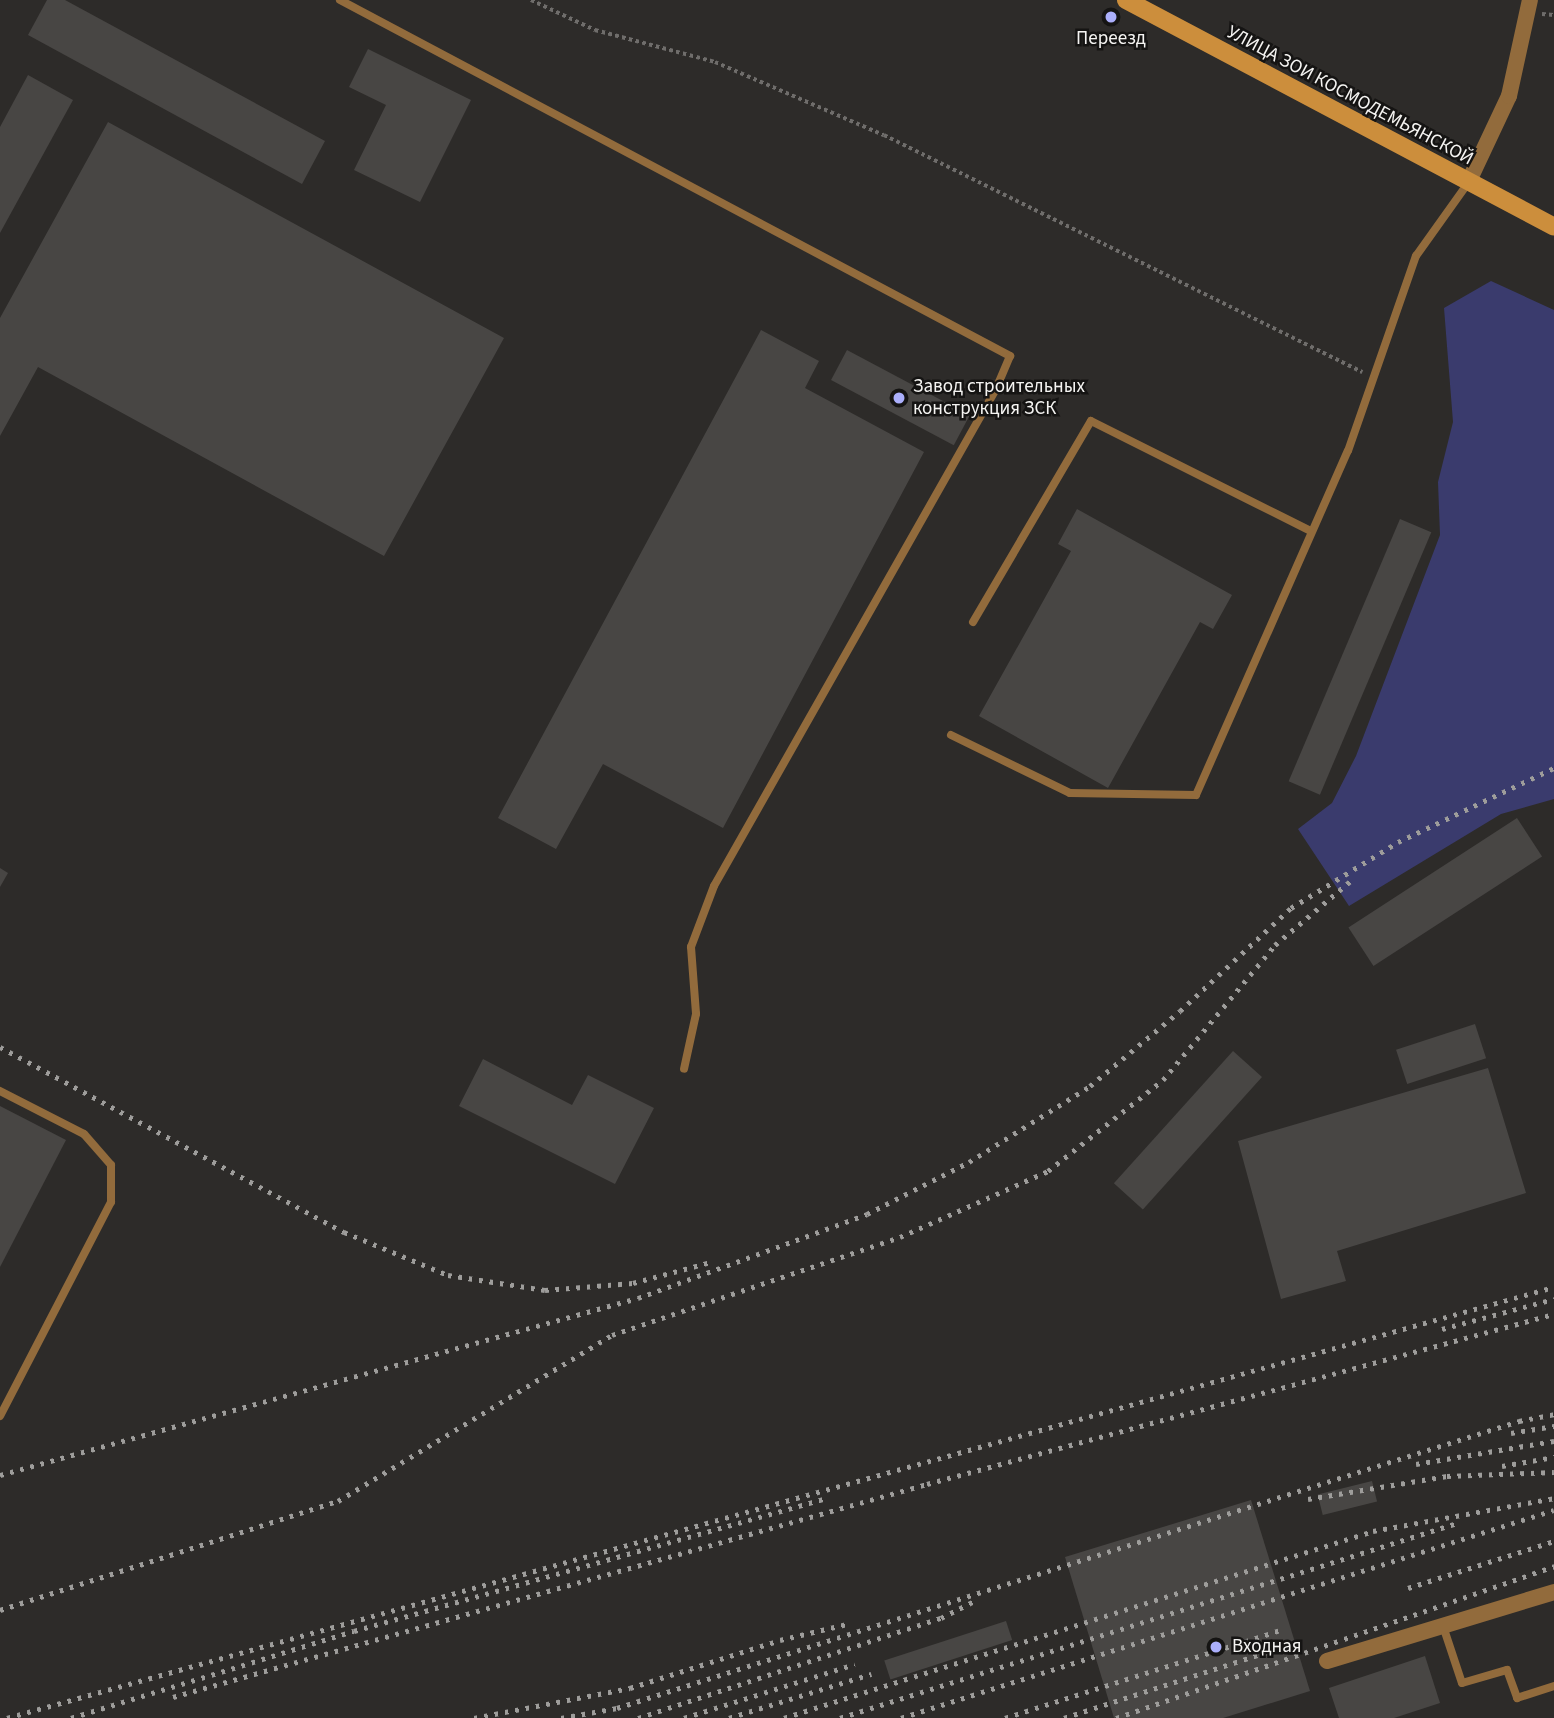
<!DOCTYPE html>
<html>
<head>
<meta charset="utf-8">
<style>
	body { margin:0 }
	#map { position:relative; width:1554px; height:1718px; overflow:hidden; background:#2d2b29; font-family:"Source Sans 3",sans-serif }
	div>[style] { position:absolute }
	.green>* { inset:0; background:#3a3b6d }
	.building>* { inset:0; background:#484644; transform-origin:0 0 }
	.path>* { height:3.5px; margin-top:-1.75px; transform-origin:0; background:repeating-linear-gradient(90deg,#6f6d6b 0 3.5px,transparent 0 7px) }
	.service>* { height:8px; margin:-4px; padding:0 4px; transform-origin:4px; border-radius:4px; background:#926b3c }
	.minor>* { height:16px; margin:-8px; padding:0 8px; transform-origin:8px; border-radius:8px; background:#926b3c }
	.secondary>* { height:18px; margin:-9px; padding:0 9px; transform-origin:9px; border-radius:9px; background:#cc8e3c }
	.rail>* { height:5px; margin-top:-2.5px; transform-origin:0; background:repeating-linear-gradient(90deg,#9e9d9b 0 3.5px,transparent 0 10.5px) }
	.dots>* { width:19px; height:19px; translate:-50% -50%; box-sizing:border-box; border:4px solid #151413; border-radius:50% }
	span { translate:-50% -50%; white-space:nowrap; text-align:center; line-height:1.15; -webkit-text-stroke:5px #151413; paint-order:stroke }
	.poi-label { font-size:19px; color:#f5f4f2 }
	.left { translate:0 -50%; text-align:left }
	.street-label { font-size:19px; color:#f5f4f2 }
</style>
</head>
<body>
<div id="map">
	<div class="green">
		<div style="clip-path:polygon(1491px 281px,1554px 310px,1554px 799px,1501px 814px,1349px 906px,1298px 829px,1332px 803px,1356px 756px,1440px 535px,1438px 482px,1453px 422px,1444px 308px)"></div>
	</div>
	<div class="building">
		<div style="clip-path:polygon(47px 0,65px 0,325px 141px,302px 184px,28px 35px)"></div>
		<div style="clip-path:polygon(368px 49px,471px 100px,420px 202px,354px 170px,386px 105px,349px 87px)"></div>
		<div style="clip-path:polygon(28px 75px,73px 100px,0 233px,0 127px)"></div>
		<div style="clip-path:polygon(108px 122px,504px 338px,384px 556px,38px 367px,0 436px,0 318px)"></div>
		<div style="clip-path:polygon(761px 330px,819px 361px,805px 388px,924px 452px,723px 828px,603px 764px,556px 849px,498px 818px)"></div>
		<div style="left:847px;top:350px;width:139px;height:34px;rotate:28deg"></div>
		<div style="clip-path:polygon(1077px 509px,1232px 595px,1213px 629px,1200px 622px,1108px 788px,979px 716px,1071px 551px,1058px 544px)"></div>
		<div style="left:1400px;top:519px;width:34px;height:285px;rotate:23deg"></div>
		<div style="left:1517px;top:818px;width:46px;height:201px;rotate:57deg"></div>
		<div style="clip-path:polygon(0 868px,8px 873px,0 887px)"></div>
		<div style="left:1475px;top:1024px;width:36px;height:83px;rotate:72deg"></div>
		<div style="left:1233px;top:1051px;width:39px;height:178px;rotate:42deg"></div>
		<div style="clip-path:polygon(483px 1059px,572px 1105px,588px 1075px,654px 1108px,615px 1184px,459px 1106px)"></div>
		<div style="clip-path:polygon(1488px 1068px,1526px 1193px,1337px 1251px,1346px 1281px,1281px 1299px,1238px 1141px)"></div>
		<div style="clip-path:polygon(0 1106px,66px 1140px,0 1267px)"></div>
		<div style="left:1372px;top:1481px;width:21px;height:56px;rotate:76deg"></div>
		<div style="clip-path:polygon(1251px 1500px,1310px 1691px,1223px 1718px,1114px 1718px,1065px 1557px)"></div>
		<div style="left:1006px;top:1621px;width:20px;height:128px;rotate:72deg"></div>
		<div style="clip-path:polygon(1425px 1656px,1440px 1703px,1394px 1718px,1339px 1718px,1329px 1688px)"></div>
	</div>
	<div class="path">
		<div style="left:531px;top:0;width:71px;rotate:25.1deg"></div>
		<div style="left:595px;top:30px;width:124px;rotate:14.9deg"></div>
		<div style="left:715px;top:62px;width:184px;rotate:23.4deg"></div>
		<div style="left:884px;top:135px;width:534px;rotate:26.37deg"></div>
		<div style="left:1542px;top:14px;width:12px;rotate:5deg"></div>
	</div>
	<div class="service">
		<div style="left:340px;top:0;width:759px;rotate:27.98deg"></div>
		<div style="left:1010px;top:356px;width:36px;rotate:113deg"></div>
		<div style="left:996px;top:389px;width:571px;rotate:119.57deg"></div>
		<div style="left:714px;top:886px;width:65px;rotate:110.7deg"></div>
		<div style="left:691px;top:947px;width:67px;rotate:85.7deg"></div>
		<div style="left:696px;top:1014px;width:56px;rotate:102.3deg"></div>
		<div style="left:973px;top:622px;width:233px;rotate:-59.6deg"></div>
		<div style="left:1091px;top:421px;width:246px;rotate:26.6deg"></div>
		<div style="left:951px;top:735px;width:132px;rotate:26deg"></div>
		<div style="left:1070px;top:793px;width:126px;rotate:0.9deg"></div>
		<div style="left:1196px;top:795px;width:376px;rotate:-66.2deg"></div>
		<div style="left:1348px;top:451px;width:207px;rotate:-70.8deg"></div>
		<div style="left:1416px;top:256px;width:90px;rotate:-54.5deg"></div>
		<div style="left:0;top:1091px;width:94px;rotate:27.1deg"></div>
		<div style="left:84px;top:1134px;width:41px;rotate:48.9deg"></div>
		<div style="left:111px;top:1165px;width:37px;rotate:90deg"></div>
		<div style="left:111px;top:1202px;width:241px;rotate:117.4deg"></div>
		<div style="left:1443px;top:1626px;width:60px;rotate:71.6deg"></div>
		<div style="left:1462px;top:1683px;width:47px;rotate:-16.1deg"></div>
		<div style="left:1507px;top:1670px;width:30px;rotate:70deg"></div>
		<div style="left:1517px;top:1698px;width:39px;rotate:-18deg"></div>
	</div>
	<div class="minor">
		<div style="left:1468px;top:183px;width:96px;rotate:-64.8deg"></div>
		<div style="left:1509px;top:96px;width:98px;rotate:-77.7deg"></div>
		<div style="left:1327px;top:1661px;width:237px;rotate:-16.9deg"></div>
	</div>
	<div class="secondary">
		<div style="left:1126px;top:0;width:484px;rotate:27.9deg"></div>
	</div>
	<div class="rail">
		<div style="left:0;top:1047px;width:391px;rotate:28.3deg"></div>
		<div style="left:344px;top:1232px;width:113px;rotate:22.5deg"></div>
		<div style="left:448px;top:1275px;width:98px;rotate:8.8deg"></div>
		<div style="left:545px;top:1290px;width:88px;rotate:-4.5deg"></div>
		<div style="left:633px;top:1283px;width:81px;rotate:-15.1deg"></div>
		<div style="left:1442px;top:1329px;width:116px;rotate:-15deg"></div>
		<div style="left:1511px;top:1433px;width:44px;rotate:-9.2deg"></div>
		<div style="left:1416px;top:1464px;width:140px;rotate:-9.5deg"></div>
		<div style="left:1502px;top:1466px;width:53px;rotate:-9.8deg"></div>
		<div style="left:0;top:1475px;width:662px;rotate:-15.51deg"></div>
		<div style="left:638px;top:1298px;width:244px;rotate:-20.1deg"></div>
		<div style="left:867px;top:1214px;width:114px;rotate:-27deg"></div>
		<div style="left:969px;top:1162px;width:143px;rotate:-32.1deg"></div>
		<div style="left:1090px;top:1086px;width:117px;rotate:-39.8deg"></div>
		<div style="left:1180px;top:1011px;width:151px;rotate:-42.9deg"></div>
		<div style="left:1291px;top:908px;width:126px;rotate:-31.7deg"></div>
		<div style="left:1398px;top:842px;width:173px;rotate:-25.4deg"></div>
		<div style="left:1308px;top:1499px;width:141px;rotate:-9.4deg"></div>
		<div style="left:1447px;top:1476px;width:107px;rotate:-2.1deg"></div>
		<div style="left:1408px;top:1588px;width:153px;rotate:-17.8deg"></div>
		<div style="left:0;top:1610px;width:355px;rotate:-17.9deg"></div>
		<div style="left:338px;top:1501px;width:320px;rotate:-31.2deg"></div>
		<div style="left:612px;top:1335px;width:304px;rotate:-18.8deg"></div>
		<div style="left:900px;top:1237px;width:162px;rotate:-24deg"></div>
		<div style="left:1048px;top:1171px;width:147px;rotate:-38.4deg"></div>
		<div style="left:1163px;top:1080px;width:175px;rotate:-50.3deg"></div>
		<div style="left:1275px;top:945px;width:104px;rotate:-40.3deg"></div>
		<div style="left:173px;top:1697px;width:784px;rotate:-15.77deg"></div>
		<div style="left:927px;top:1484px;width:650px;rotate:-15.17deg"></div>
		<div style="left:7px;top:1718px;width:1606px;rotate:-15.57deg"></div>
		<div style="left:71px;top:1718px;width:296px;rotate:-17.1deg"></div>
		<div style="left:354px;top:1631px;width:488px;rotate:-15.7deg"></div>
		<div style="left:474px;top:1718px;width:159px;rotate:-10.9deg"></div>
		<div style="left:630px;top:1688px;width:157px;rotate:-17.7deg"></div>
		<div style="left:780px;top:1640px;width:69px;rotate:-13.4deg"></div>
		<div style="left:561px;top:1718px;width:57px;rotate:-10.1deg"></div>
		<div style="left:617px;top:1708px;width:947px;rotate:-17.65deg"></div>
		<div style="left:1519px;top:1421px;width:36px;rotate:-11deg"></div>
		<div style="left:638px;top:1718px;width:319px;rotate:-18.3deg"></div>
		<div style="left:941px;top:1618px;width:38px;rotate:-27deg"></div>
		<div style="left:684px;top:1718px;width:179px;rotate:-17.5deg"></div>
		<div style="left:729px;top:1718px;width:149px;rotate:-17.2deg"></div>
		<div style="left:784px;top:1718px;width:618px;rotate:-17.61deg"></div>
		<div style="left:1373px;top:1531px;width:184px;rotate:-10.3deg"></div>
		<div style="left:840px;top:1718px;width:647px;rotate:-17.54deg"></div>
		<div style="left:901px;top:1718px;width:685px;rotate:-17.67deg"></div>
		<div style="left:1005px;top:1718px;width:287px;rotate:-17.7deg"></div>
		<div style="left:1064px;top:1718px;width:230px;rotate:-18deg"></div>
		<div style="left:1116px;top:1718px;width:464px;rotate:-19.1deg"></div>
	</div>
	<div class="dots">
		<div style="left:1111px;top:17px;background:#abaffb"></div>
		<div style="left:899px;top:398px;background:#abaffb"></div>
		<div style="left:1216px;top:1647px;background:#abaffb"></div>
	</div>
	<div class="poi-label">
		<span style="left:1111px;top:39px">Переезд</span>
		<span class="left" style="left:913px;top:398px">Завод строительных<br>конструкция ЗСК</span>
		<span class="left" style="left:1232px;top:1647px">Входная</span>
	</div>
	<div class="street-label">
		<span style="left:1350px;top:96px;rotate:28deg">УЛИЦА ЗОИ КОСМОДЕМЬЯНСКОЙ</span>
	</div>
</div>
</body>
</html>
